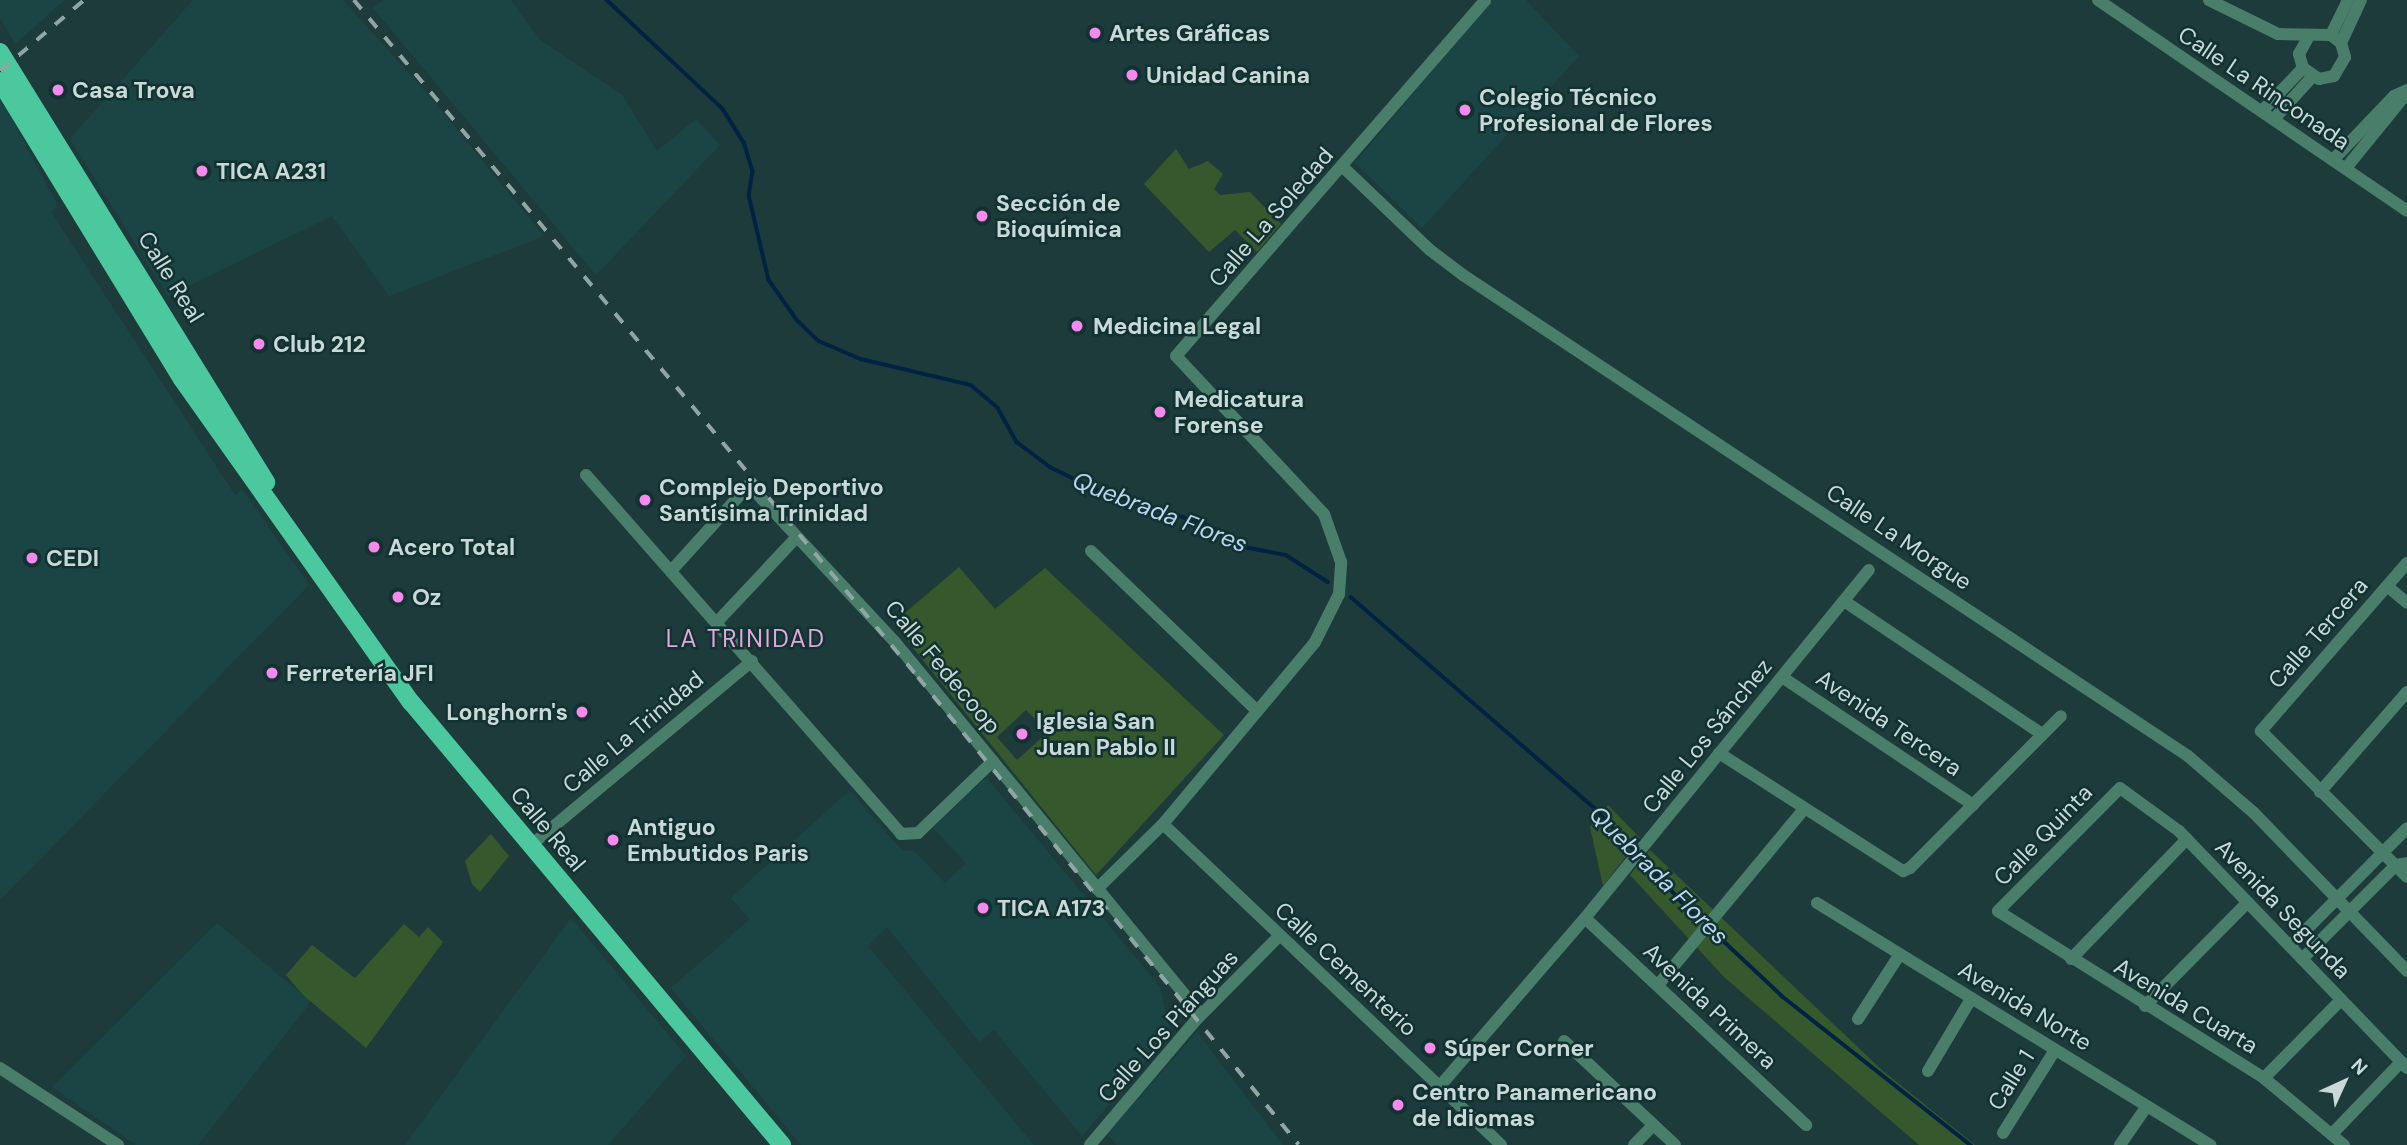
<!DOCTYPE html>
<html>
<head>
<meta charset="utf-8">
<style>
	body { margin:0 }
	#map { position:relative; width:2407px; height:1145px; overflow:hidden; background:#1d3b3b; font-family:"DM Sans",sans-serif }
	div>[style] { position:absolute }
	.built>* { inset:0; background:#1b4545 }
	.green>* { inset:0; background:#35592c }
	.stream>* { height:3.5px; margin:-1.75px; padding:0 1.75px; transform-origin:1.75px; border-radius:1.75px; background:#002343 }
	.street>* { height:12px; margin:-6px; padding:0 6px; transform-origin:6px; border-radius:6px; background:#497f6a }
	.primary>* { height:18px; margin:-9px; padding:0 9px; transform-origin:9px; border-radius:9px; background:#4bc89d }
	.rail>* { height:3.5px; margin-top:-1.75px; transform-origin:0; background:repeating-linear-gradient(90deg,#90a5a4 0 12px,transparent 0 24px) }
	.dots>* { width:19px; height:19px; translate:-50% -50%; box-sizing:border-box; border:4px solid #123131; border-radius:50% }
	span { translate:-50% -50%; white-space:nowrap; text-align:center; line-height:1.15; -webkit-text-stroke:5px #123131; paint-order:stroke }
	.poi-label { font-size:23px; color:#c8d9d8; font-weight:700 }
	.left { translate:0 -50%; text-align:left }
	.right { translate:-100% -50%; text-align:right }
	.street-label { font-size:23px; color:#c8d9d8 }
	.water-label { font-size:24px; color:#bad6f1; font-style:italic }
	.neighbourhood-label { font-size:24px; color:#e3a6dd; letter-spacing:2px }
	.north { position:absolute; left:2309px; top:1047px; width:70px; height:70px; -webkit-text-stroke:5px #123131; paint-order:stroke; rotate:45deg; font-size:19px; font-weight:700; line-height:28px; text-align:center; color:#c8d9d8 }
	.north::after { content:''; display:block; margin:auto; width:24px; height:32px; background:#c8d9d8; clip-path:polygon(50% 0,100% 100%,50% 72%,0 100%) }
</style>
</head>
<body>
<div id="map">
	<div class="built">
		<div style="clip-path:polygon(0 0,65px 0,15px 44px,0 18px)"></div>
		<div style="clip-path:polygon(193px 0,343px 0,432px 99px,544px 236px,389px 296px,332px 216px,168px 296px,70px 139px)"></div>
		<div style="clip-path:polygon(383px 0,511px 0,540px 40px,622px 95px,657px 151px,696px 119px,720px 145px,596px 275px,373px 8px)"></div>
		<div style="clip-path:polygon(1492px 0,1526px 0,1579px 56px,1422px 228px,1355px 163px)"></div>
		<div style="clip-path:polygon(0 96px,58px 206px,51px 212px,235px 495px,242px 489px,309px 585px,0 900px)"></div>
		<div style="clip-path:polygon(986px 777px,1160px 987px,1170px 1032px,1082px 1136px,994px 1030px,979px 1042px,887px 927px,868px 946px,1034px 1145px,801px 1145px,671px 988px,750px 919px,731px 898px,850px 790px,894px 842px,904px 851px,913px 850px,945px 883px,966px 863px,933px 828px)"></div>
		<div style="clip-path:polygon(571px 918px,686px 1056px,608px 1145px,405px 1145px)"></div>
		<div style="clip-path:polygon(217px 923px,311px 1002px,198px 1145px,136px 1145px,52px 1087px)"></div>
		<div style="clip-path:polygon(1197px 1032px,1283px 1145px,1117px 1145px,1107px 1134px)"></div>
	</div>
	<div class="green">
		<div style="clip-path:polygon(1176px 149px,1189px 169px,1208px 161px,1223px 174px,1214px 189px,1220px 195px,1250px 192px,1281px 224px,1257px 252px,1235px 230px,1209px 252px,1144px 184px)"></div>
		<div style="clip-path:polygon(evenodd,959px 567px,995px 609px,1045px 568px,1224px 735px,1096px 875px,893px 623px,959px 567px,1026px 710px,1048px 732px,1017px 760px,997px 737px,1026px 710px)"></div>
		<div style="clip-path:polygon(1608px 805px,1640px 838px,1603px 886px,1590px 827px)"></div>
		<div style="clip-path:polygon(491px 834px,509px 856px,480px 892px,472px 884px,465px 861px)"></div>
		<div style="clip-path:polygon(1650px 850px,1883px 1071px,1975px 1145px,1919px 1145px,1724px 977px,1630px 875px)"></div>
		<div style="clip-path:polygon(404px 924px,419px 937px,428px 927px,443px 942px,366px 1048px,303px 995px,286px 975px,312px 945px,355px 978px)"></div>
	</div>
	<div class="stream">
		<div style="left:607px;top:0;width:159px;rotate:43.2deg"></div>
		<div style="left:723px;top:109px;width:39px;rotate:58deg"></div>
		<div style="left:744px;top:142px;width:30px;rotate:73deg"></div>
		<div style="left:753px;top:171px;width:24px;rotate:99deg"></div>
		<div style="left:749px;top:195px;width:87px;rotate:76.8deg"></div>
		<div style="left:769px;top:280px;width:49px;rotate:55deg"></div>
		<div style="left:797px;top:320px;width:30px;rotate:44deg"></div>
		<div style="left:819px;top:341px;width:46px;rotate:23.2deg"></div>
		<div style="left:861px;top:359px;width:113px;rotate:13.3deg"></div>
		<div style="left:971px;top:385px;width:35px;rotate:40deg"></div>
		<div style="left:998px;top:408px;width:39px;rotate:61deg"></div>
		<div style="left:1017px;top:442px;width:41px;rotate:37.1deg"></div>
		<div style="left:1050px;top:467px;width:50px;rotate:26.1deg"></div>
		<div style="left:1095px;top:489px;width:119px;rotate:17.7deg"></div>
		<div style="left:1208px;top:525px;width:42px;rotate:31.4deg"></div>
		<div style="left:1244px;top:547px;width:43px;rotate:10.8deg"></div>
		<div style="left:1286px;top:555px;width:50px;rotate:32.7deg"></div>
		<div style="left:1351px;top:597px;width:323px;rotate:40.9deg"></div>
		<div style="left:1595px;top:808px;width:127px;rotate:47.2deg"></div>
		<div style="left:1681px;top:901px;width:139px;rotate:43.2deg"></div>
		<div style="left:1782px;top:996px;width:241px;rotate:38.3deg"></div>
	</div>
	<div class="street">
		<div style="left:2098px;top:0;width:374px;rotate:34.3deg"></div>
		<div style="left:2209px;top:0;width:77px;rotate:26.2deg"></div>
		<div style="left:2278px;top:34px;width:53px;rotate:1.1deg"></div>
		<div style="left:2331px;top:35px;width:13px;rotate:39deg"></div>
		<div style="left:2341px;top:43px;width:15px;rotate:74deg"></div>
		<div style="left:2345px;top:57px;width:22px;rotate:120deg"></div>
		<div style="left:2334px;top:76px;width:15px;rotate:169deg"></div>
		<div style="left:2319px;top:79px;width:19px;rotate:-145deg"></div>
		<div style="left:2303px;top:68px;width:15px;rotate:-106deg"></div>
		<div style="left:2299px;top:54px;width:18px;rotate:-61deg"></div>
		<div style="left:2331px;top:35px;width:39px;rotate:-64deg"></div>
		<div style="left:2341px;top:43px;width:47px;rotate:-65.1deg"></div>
		<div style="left:2263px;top:110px;width:58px;rotate:-46.4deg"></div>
		<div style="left:2274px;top:119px;width:57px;rotate:-47.9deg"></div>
		<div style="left:2333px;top:160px;width:88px;rotate:-46.4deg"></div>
		<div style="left:2394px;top:96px;width:14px;rotate:-25deg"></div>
		<div style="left:1343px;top:167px;width:120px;rotate:43.7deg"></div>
		<div style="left:1430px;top:250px;width:41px;rotate:37.1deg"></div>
		<div style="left:1463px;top:275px;width:870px;rotate:33.56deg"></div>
		<div style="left:2188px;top:756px;width:87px;rotate:40.8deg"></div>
		<div style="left:2254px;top:813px;width:220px;rotate:45.9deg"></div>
		<div style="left:2346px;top:168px;width:97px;rotate:-50.9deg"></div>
		<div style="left:586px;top:475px;width:478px;rotate:48.7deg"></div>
		<div style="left:901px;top:834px;width:17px;rotate:-3deg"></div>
		<div style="left:918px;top:833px;width:104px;rotate:-43.8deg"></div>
		<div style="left:1091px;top:551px;width:231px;rotate:43.9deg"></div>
		<div style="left:2407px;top:563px;width:223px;rotate:131deg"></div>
		<div style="left:2261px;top:731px;width:206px;rotate:45deg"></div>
		<div style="left:671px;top:571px;width:116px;rotate:-47.8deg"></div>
		<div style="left:749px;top:485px;width:214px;rotate:47.1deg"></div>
		<div style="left:895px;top:642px;width:482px;rotate:50.6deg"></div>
		<div style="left:2387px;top:586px;width:26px;rotate:40deg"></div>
		<div style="left:1844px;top:601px;width:239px;rotate:33.9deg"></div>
		<div style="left:717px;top:622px;width:114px;rotate:-46.8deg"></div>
		<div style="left:1782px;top:677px;width:230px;rotate:33.8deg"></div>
		<div style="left:1719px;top:753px;width:219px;rotate:32.7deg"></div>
		<div style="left:1903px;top:871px;width:8px;rotate:-23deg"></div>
		<div style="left:1910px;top:868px;width:214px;rotate:-45.2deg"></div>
		<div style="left:2320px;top:792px;width:133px;rotate:-49deg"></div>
		<div style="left:1163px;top:824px;width:466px;rotate:43.5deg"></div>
		<div style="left:530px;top:846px;width:289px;rotate:-39.8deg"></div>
		<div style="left:1097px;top:889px;width:93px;rotate:-44.6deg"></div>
		<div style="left:1163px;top:824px;width:237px;rotate:-50.1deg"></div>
		<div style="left:1315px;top:642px;width:54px;rotate:-63.4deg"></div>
		<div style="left:1339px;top:594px;width:32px;rotate:-86deg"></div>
		<div style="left:1341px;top:562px;width:51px;rotate:-109.5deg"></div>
		<div style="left:1324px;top:514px;width:216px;rotate:-133.1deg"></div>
		<div style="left:1176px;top:356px;width:471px;rotate:-49deg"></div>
		<div style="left:1817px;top:903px;width:462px;rotate:31.6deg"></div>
		<div style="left:1585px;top:918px;width:303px;rotate:43.1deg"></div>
		<div style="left:2290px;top:946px;width:166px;rotate:-45.2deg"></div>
		<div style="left:2071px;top:959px;width:167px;rotate:-46deg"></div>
		<div style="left:2302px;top:959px;width:133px;rotate:-45deg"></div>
		<div style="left:2396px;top:865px;width:11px;rotate:-10deg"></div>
		<div style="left:1658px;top:985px;width:229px;rotate:-50.3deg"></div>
		<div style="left:2145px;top:1006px;width:146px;rotate:-45.3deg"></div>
		<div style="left:1858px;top:1019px;width:77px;rotate:-57.1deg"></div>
		<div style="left:1564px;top:1041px;width:152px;rotate:43.1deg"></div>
		<div style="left:0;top:1068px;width:141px;rotate:33.1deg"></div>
		<div style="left:1928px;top:1071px;width:84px;rotate:-59.2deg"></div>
		<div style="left:2264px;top:1078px;width:110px;rotate:-45.4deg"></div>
		<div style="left:1440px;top:1086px;width:222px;rotate:-49.2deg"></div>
		<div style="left:1585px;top:918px;width:449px;rotate:-50.8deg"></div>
		<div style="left:2003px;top:1133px;width:98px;rotate:-57.9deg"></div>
		<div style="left:2332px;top:1134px;width:100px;rotate:-46.2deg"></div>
		<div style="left:1090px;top:1145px;width:165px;rotate:-49.7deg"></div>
		<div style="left:1197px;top:1019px;width:117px;rotate:-45.3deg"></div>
		<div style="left:1634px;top:1145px;width:28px;rotate:-46deg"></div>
		<div style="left:2120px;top:1145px;width:47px;rotate:-55.3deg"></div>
		<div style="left:2344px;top:1145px;width:104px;rotate:-140.1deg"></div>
		<div style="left:2264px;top:1078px;width:314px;rotate:-147.9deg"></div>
		<div style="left:1998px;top:911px;width:173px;rotate:-45.2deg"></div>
		<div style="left:2120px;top:788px;width:73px;rotate:36.1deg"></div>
		<div style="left:2179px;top:831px;width:329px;rotate:46.1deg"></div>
	</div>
	<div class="primary">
		<div style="left:0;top:52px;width:506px;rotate:58.26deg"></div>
		<div style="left:0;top:81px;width:349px;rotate:58.6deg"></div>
		<div style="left:182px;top:379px;width:396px;rotate:54.7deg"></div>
		<div style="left:411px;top:702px;width:578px;rotate:50.05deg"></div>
	</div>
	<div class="rail">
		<div style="left:354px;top:0;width:881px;rotate:50.2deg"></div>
		<div style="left:918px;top:677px;width:603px;rotate:50.85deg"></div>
		<div style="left:0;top:71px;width:110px;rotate:-40.2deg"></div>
	</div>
	<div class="dots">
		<div style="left:1095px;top:33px;background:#f689ed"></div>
		<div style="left:1132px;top:75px;background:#f689ed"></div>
		<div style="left:58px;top:90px;background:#f689ed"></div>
		<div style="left:1465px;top:110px;background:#f689ed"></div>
		<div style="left:202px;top:171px;background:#f689ed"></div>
		<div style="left:982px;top:216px;background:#f689ed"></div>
		<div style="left:1077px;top:326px;background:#f689ed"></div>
		<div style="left:259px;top:344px;background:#f689ed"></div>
		<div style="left:1160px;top:412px;background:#f689ed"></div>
		<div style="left:645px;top:500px;background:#f689ed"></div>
		<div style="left:374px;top:547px;background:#f689ed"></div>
		<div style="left:32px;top:558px;background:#f689ed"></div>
		<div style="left:398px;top:597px;background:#f689ed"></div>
		<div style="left:272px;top:673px;background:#f689ed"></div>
		<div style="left:582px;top:712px;background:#f689ed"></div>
		<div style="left:1022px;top:734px;background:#f689ed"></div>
		<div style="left:613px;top:840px;background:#f689ed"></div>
		<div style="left:983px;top:908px;background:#f689ed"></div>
		<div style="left:1430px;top:1048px;background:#f689ed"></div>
		<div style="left:1398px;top:1105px;background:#f689ed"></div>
	</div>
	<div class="poi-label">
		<span class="left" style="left:1109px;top:33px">Artes Gráficas</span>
		<span class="left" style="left:1146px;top:75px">Unidad Canina</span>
		<span class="left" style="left:72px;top:90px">Casa Trova</span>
		<span class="left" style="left:1479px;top:110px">Colegio Técnico<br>Profesional de Flores</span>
		<span class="left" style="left:216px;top:171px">TICA A231</span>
		<span class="left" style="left:996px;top:216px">Sección de<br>Bioquímica</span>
		<span class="left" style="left:1093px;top:326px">Medicina Legal</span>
		<span class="left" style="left:273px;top:344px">Club 212</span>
		<span class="left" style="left:1174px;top:412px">Medicatura<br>Forense</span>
		<span class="left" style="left:659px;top:500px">Complejo Deportivo<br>Santísima Trinidad</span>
		<span class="left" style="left:388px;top:547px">Acero Total</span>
		<span class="left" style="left:46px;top:558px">CEDI</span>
		<span class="left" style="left:412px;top:597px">Oz</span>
		<span class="left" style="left:286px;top:673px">Ferretería JFI</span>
		<span class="right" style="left:568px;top:712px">Longhorn's</span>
		<span class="left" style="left:1036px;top:734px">Iglesia San<br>Juan Pablo II</span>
		<span class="left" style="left:627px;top:840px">Antiguo<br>Embutidos Paris</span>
		<span class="left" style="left:997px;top:908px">TICA A173</span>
		<span class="left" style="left:1444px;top:1048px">Súper Corner</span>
		<span class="left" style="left:1412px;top:1105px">Centro Panamericano<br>de Idiomas</span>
	</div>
	<div class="street-label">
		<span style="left:2264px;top:88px;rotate:34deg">Calle La Rinconada</span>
		<span style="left:1271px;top:217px;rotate:-49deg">Calle La Soledad</span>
		<span style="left:171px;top:277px;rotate:58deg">Calle Real</span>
		<span style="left:1899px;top:537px;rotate:34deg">Calle La Morgue</span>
		<span style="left:2318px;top:633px;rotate:-49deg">Calle Tercera</span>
		<span style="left:943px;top:667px;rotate:50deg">Calle Fedecoop</span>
		<span style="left:1889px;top:723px;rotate:34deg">Avenida Tercera</span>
		<span style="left:633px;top:732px;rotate:-40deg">Calle La Trinidad</span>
		<span style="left:1707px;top:736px;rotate:-51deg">Calle Los Sánchez</span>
		<span style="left:548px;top:829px;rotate:50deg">Calle Real</span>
		<span style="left:2043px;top:835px;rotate:-46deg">Calle Quinta</span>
		<span style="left:2283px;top:909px;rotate:46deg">Avenida Segunda</span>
		<span style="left:1346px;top:969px;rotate:43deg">Calle Cementerio</span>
		<span style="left:1710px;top:1006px;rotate:43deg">Avenida Primera</span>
		<span style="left:2025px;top:1006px;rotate:31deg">Avenida Norte</span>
		<span style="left:2186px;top:1006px;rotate:31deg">Avenida Cuarta</span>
		<span style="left:1168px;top:1026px;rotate:-48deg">Calle Los Pianguas</span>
		<span style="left:2011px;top:1080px;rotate:-58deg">Calle 1</span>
	</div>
	<div class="water-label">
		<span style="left:1160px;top:512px;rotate:21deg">Quebrada Flores</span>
		<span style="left:1659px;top:875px;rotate:45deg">Quebrada Flores</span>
	</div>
	<div class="neighbourhood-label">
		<span style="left:746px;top:639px">LA TRINIDAD</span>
	</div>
	<div class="north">N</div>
</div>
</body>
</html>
